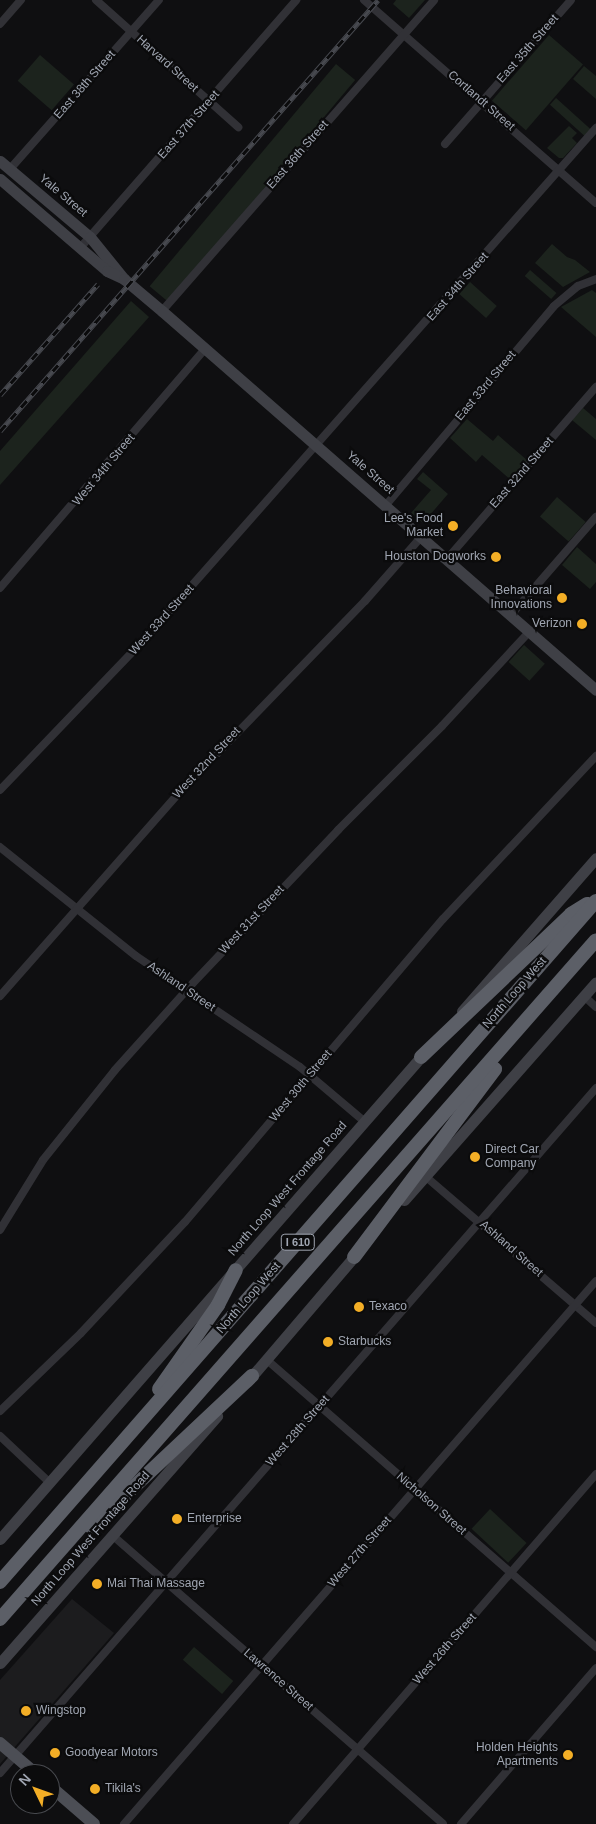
<!DOCTYPE html>
<html>
<head>
<meta charset="utf-8">
<style>
	body { margin:0 }
	#map { position:relative; width:596px; height:1824px; overflow:hidden; background:#0f0f11; font-family:Helvetica,sans-serif }
	div>[style] { position:absolute }
	.built>* { inset:0; background:#1c1c1e }
	.green>* { inset:0; background:#1c231d; transform-origin:0 0 }
	.street>* { height:8px; margin:-4px; padding:0 4px; transform-origin:4px; border-radius:4px; background:#313136 }
	.secondary>* { height:11px; margin:-5.5px; padding:0 5.5px; transform-origin:5.5px; border-radius:5.5px; background:#3f4046 }
	.primary>* { height:12px; margin:-6px; padding:0 6px; transform-origin:6px; border-radius:6px; background:#4c4e55 }
	.highway>* { height:14px; margin:-7px; padding:0 7px; transform-origin:7px; border-radius:7px; background:#5c5f67 }
	.rail>* { height:4.5px; margin-top:-2.25px; transform-origin:0; background:repeating-linear-gradient(90deg,#0b0b0c 0 8px,#47494f 0 16px); box-sizing:border-box; border-block:1px solid #47494f }
	.dots>* { width:14px; height:14px; translate:-50% -50%; box-sizing:border-box; border:2px solid #0b0b0c; border-radius:50% }
	span { translate:-50% -50%; white-space:nowrap; text-align:center; line-height:1.15; -webkit-text-stroke:4.5px #0b0b0c; paint-order:stroke }
	.shield-label span { padding:1px 4px; background:#0b0b0c; border:1px solid; border-radius:4px; -webkit-text-stroke-width:0 }
	.shield-label { font-size:11px; color:#a0a6b2; font-weight:700 }
	.street-label { font-size:12px; color:#a0a6b2 }
	.poi-label { font-size:12px; color:#a0a6b2 }
	.right { translate:-100% -50%; text-align:right }
	.left { translate:0 -50%; text-align:left }
	.north { position:absolute; left:10px; top:1764px; width:50px; height:50px; box-sizing:border-box; background:#0b0b0c; border:1px solid #47494e; border-radius:50%; rotate:312deg; font-size:14px; font-weight:700; line-height:20px; text-align:center; color:#a0a6b2 }
	.north::after { content:''; display:block; margin:auto; width:18px; height:22px; background:#f3ae26; clip-path:polygon(50% 0,100% 100%,50% 72%,0 100%) }
</style>
</head>
<body>
<div id="map">
	<div class="built">
		<div style="clip-path:polygon(72px 1599px,114px 1633px,0 1764px,0 1680px)"></div>
	</div>
	<div class="green">
		<div style="clip-path:polygon(396px 0,425px 0,409px 18px,393px 4px)"></div>
		<div style="left:549px;top:35px;width:45px;height:87px;rotate:41deg"></div>
		<div style="left:40px;top:55px;width:45px;height:34px;rotate:41deg"></div>
		<div style="left:336px;top:64px;width:25px;height:290px;rotate:40deg"></div>
		<div style="clip-path:polygon(584px 66px,596px 76px,596px 99px,573px 79px)"></div>
		<div style="left:556px;top:98px;width:47px;height:9px;rotate:42deg"></div>
		<div style="clip-path:polygon(569px 126px,577px 133px,572px 138px,577px 143px,563px 158px,559px 158px,547px 148px)"></div>
		<div style="clip-path:polygon(552px 244px,567px 257px,575px 260px,590px 272px,563px 287px,535px 263px)"></div>
		<div style="left:530px;top:270px;width:35px;height:8px;rotate:41deg"></div>
		<div style="left:470px;top:282px;width:36px;height:16px;rotate:42deg"></div>
		<div style="clip-path:polygon(592px 290px,596px 293px,596px 337px,561px 307px)"></div>
		<div style="clip-path:polygon(131px 301px,149px 317px,0 485px,0 451px)"></div>
		<div style="clip-path:polygon(583px 408px,596px 419px,596px 440px,572px 420px)"></div>
		<div style="clip-path:polygon(467px 419px,493px 441px,498px 435px,528px 461px,511px 480px,482px 455px,476px 462px,450px 438px)"></div>
		<div style="clip-path:polygon(423px 472px,448px 494px,423px 523px,411px 513px,431px 490px,417px 479px)"></div>
		<div style="left:557px;top:497px;width:38px;height:26px;rotate:41deg"></div>
		<div style="clip-path:polygon(577px 547px,596px 564px,596px 582px,590px 589px,562px 565px)"></div>
		<div style="left:524px;top:645px;width:28px;height:23px;rotate:42deg"></div>
		<div style="left:490px;top:1509px;width:50px;height:27px;rotate:43deg"></div>
		<div style="left:194px;top:1647px;width:52px;height:17px;rotate:41deg"></div>
	</div>
	<div class="street">
		<div style="left:96px;top:0;width:191px;rotate:41.8deg"></div>
		<div style="left:364px;top:0;width:308px;rotate:41.2deg"></div>
		<div style="left:0;top:24px;width:32px;rotate:-49deg"></div>
		<div style="left:445px;top:144px;width:191px;rotate:-48.8deg"></div>
		<div style="left:10px;top:169px;width:225px;rotate:-48.6deg"></div>
		<div style="left:80px;top:248px;width:329px;rotate:-48.9deg"></div>
		<div style="left:162px;top:311px;width:413px;rotate:-48.8deg"></div>
		<div style="left:386px;top:505px;width:260px;rotate:-49.8deg"></div>
		<div style="left:554px;top:306px;width:31px;rotate:-40deg"></div>
		<div style="left:578px;top:286px;width:19px;rotate:-21deg"></div>
		<div style="left:447px;top:559px;width:228px;rotate:-49.1deg"></div>
		<div style="left:0;top:588px;width:315px;rotate:-49.4deg"></div>
		<div style="left:511px;top:615px;width:130px;rotate:-49.1deg"></div>
		<div style="left:0;top:790px;width:205px;rotate:-46.2deg"></div>
		<div style="left:142px;top:642px;width:686px;rotate:-48.55deg"></div>
		<div style="left:0;top:847px;width:174px;rotate:38.7deg"></div>
		<div style="left:136px;top:956px;width:198px;rotate:34.1deg"></div>
		<div style="left:300px;top:1067px;width:85px;rotate:40.2deg"></div>
		<div style="left:0;top:996px;width:269px;rotate:-48.6deg"></div>
		<div style="left:178px;top:794px;width:269px;rotate:-45.9deg"></div>
		<div style="left:365px;top:601px;width:86px;rotate:-48.8deg"></div>
		<div style="left:584px;top:996px;width:16px;rotate:43deg"></div>
		<div style="left:425px;top:1176px;width:225px;rotate:40.7deg"></div>
		<div style="left:0;top:1230px;width:82px;rotate:-58.4deg"></div>
		<div style="left:43px;top:1160px;width:115px;rotate:-51.3deg"></div>
		<div style="left:115px;top:1070px;width:117px;rotate:-48.1deg"></div>
		<div style="left:193px;top:983px;width:211px;rotate:-46.5deg"></div>
		<div style="left:338px;top:830px;width:147px;rotate:-45deg"></div>
		<div style="left:442px;top:726px;width:129px;rotate:-47.2deg"></div>
		<div style="left:267px;top:1360px;width:437px;rotate:41.1deg"></div>
		<div style="left:0;top:1411px;width:112px;rotate:-43.9deg"></div>
		<div style="left:81px;top:1333px;width:152px;rotate:-46.9deg"></div>
		<div style="left:185px;top:1222px;width:398px;rotate:-49.6deg"></div>
		<div style="left:443px;top:919px;width:224px;rotate:-46.8deg"></div>
		<div style="left:0;top:1436px;width:67px;rotate:43.2deg"></div>
		<div style="left:112px;top:1535px;width:439px;rotate:41.1deg"></div>
		<div style="left:0;top:1773px;width:908px;rotate:-48.97deg"></div>
		<div style="left:124px;top:1824px;width:719px;rotate:-49deg"></div>
		<div style="left:293px;top:1824px;width:463px;rotate:-49.1deg"></div>
		<div style="left:461px;top:1824px;width:206px;rotate:-49.1deg"></div>
	</div>
	<div class="secondary">
		<div style="left:0;top:161px;width:118px;rotate:40.2deg"></div>
		<div style="left:90px;top:237px;width:54px;rotate:51deg"></div>
		<div style="left:0;top:179px;width:141px;rotate:40.7deg"></div>
		<div style="left:107px;top:271px;width:19px;rotate:25deg"></div>
		<div style="left:124px;top:279px;width:50px;rotate:40.1deg"></div>
		<div style="left:162px;top:311px;width:576px;rotate:41.13deg"></div>
		<div style="left:462px;top:1011px;width:203px;rotate:-48.8deg"></div>
		<div style="left:404px;top:1200px;width:290px;rotate:-48.6deg"></div>
		<div style="left:247px;top:1382px;width:172px;rotate:-49.5deg"></div>
		<div style="left:0;top:1539px;width:648px;rotate:-48.88deg"></div>
		<div style="left:0;top:1663px;width:329px;rotate:-48.7deg"></div>
	</div>
	<div class="primary">
		<div style="left:0;top:1743px;width:48px;rotate:40.7deg"></div>
		<div style="left:50px;top:1786px;width:58px;rotate:40.8deg"></div>
	</div>
	<div class="highway">
		<div style="left:421px;top:1057px;width:207px;rotate:-43.6deg"></div>
		<div style="left:571px;top:914px;width:19px;rotate:-32deg"></div>
		<div style="left:354px;top:1257px;width:235px;rotate:-53.1deg"></div>
		<div style="left:159px;top:1389px;width:103px;rotate:-54.9deg"></div>
		<div style="left:218px;top:1305px;width:39px;rotate:-63deg"></div>
		<div style="left:91px;top:1527px;width:221px;rotate:-43.2deg"></div>
		<div style="left:0;top:1582px;width:905px;rotate:-48.81deg"></div>
		<div style="left:0;top:1619px;width:903px;rotate:-48.72deg"></div>
	</div>
	<div class="rail">
		<div style="left:0;top:395px;width:148px;rotate:-48.6deg"></div>
		<div style="left:0;top:431px;width:573px;rotate:-48.75deg"></div>
	</div>
	<div class="dots">
		<div style="left:453px;top:526px;background:#f3ae26"></div>
		<div style="left:496px;top:557px;background:#f3ae26"></div>
		<div style="left:562px;top:598px;background:#f3ae26"></div>
		<div style="left:582px;top:624px;background:#f3ae26"></div>
		<div style="left:475px;top:1157px;background:#f3ae26"></div>
		<div style="left:359px;top:1307px;background:#f3ae26"></div>
		<div style="left:328px;top:1342px;background:#f3ae26"></div>
		<div style="left:177px;top:1519px;background:#f3ae26"></div>
		<div style="left:97px;top:1584px;background:#f3ae26"></div>
		<div style="left:26px;top:1711px;background:#f3ae26"></div>
		<div style="left:55px;top:1753px;background:#f3ae26"></div>
		<div style="left:568px;top:1755px;background:#f3ae26"></div>
		<div style="left:95px;top:1789px;background:#f3ae26"></div>
	</div>
	<div class="shield-label">
		<span style="left:298px;top:1242px">I 610</span>
	</div>
	<div class="street-label">
		<span style="left:528px;top:49px;rotate:-49deg">East 35th Street</span>
		<span style="left:167px;top:64px;rotate:42deg">Harvard Street</span>
		<span style="left:85px;top:85px;rotate:-49deg">East 38th Street</span>
		<span style="left:481px;top:101px;rotate:41deg">Cortlandt Street</span>
		<span style="left:189px;top:125px;rotate:-49deg">East 37th Street</span>
		<span style="left:298px;top:155px;rotate:-49deg">East 36th Street</span>
		<span style="left:63px;top:196px;rotate:40deg">Yale Street</span>
		<span style="left:458px;top:287px;rotate:-49deg">East 34th Street</span>
		<span style="left:486px;top:386px;rotate:-50deg">East 33rd Street</span>
		<span style="left:104px;top:470px;rotate:-50deg">West 34th Street</span>
		<span style="left:370px;top:473px;rotate:41deg">Yale Street</span>
		<span style="left:522px;top:473px;rotate:-49deg">East 32nd Street</span>
		<span style="left:162px;top:620px;rotate:-48deg">West 33rd Street</span>
		<span style="left:207px;top:763px;rotate:-47deg">West 32nd Street</span>
		<span style="left:252px;top:920px;rotate:-47deg">West 31st Street</span>
		<span style="left:181px;top:987px;rotate:34deg">Ashland Street</span>
		<span style="left:515px;top:993px;rotate:-49deg">North Loop West</span>
		<span style="left:301px;top:1086px;rotate:-50deg">West 30th Street</span>
		<span style="left:288px;top:1189px;rotate:-49deg">North Loop West Frontage Road</span>
		<span style="left:511px;top:1249px;rotate:41deg">Ashland Street</span>
		<span style="left:249px;top:1298px;rotate:-49deg">North Loop West</span>
		<span style="left:298px;top:1431px;rotate:-49deg">West 28th Street</span>
		<span style="left:431px;top:1504px;rotate:41deg">Nicholson Street</span>
		<span style="left:91px;top:1539px;rotate:-49deg">North Loop West Frontage Road</span>
		<span style="left:360px;top:1552px;rotate:-49deg">West 27th Street</span>
		<span style="left:445px;top:1649px;rotate:-49deg">West 26th Street</span>
		<span style="left:278px;top:1680px;rotate:41deg">Lawrence Street</span>
	</div>
	<div class="poi-label">
		<span class="right" style="left:443px;top:526px">Lee's Food<br>Market</span>
		<span class="right" style="left:486px;top:557px">Houston Dogworks</span>
		<span class="right" style="left:552px;top:598px">Behavioral<br>Innovations</span>
		<span class="right" style="left:572px;top:624px">Verizon</span>
		<span class="left" style="left:485px;top:1157px">Direct Car<br>Company</span>
		<span class="left" style="left:369px;top:1307px">Texaco</span>
		<span class="left" style="left:338px;top:1342px">Starbucks</span>
		<span class="left" style="left:187px;top:1519px">Enterprise</span>
		<span class="left" style="left:107px;top:1584px">Mai Thai Massage</span>
		<span class="left" style="left:36px;top:1711px">Wingstop</span>
		<span class="right" style="left:558px;top:1755px">Holden Heights<br>Apartments</span>
		<span class="left" style="left:65px;top:1753px">Goodyear Motors</span>
		<span class="left" style="left:105px;top:1789px">Tikila's</span>
	</div>
	<div class="north">N</div>
</div>
</body>
</html>
